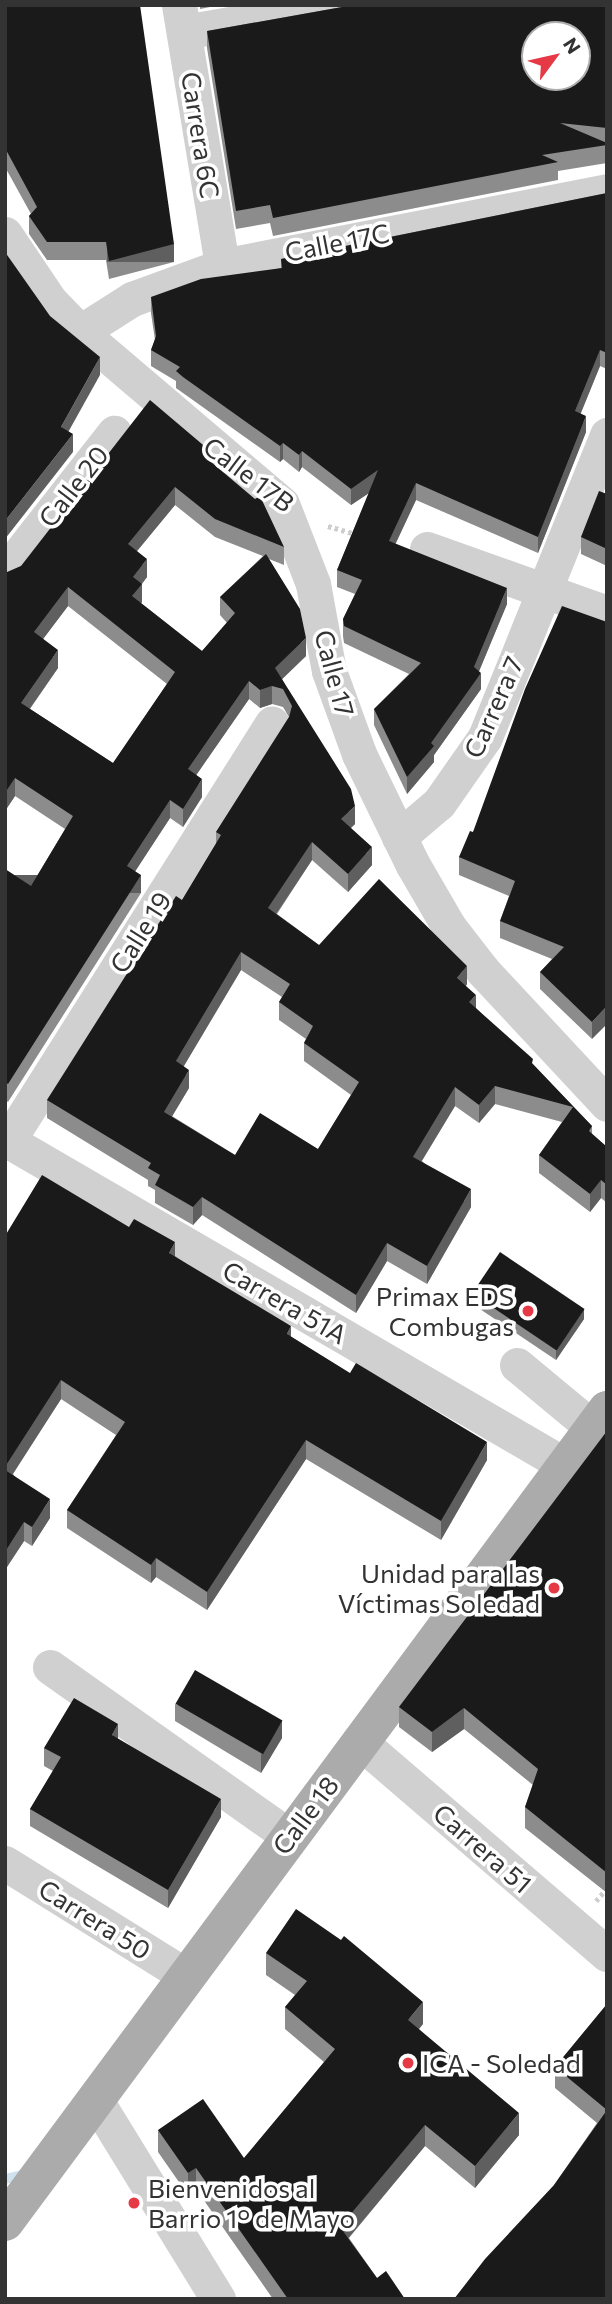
<!DOCTYPE html>
<html>
<head>
<meta charset="utf-8">
<style>
	body { margin:0 }
	#map { position:relative; width:612px; height:2304px; overflow:hidden; background:#fff; font-family:Commissioner,sans-serif }
	div>[style] { position:absolute }
	.stream>* { height:10px; margin:-5px; padding:0 5px; transform-origin:5px; border-radius:5px; background:#cfe2ee }
	.path>* { height:4.5px; margin-top:-2.25px; transform-origin:0; background:repeating-linear-gradient(90deg,#cdcdcd 0 3.5px,transparent 0 7px) }
	.minor>* { height:35px; margin:-17.5px; padding:0 17.5px; transform-origin:17.5px; border-radius:17.5px; background:#d0d0d0 }
	.major>* { height:38px; margin:-19px; padding:0 19px; transform-origin:19px; border-radius:19px; background:#ababab }
	.wall>* { inset:0; background:#8c8c8c }
	.shaded-wall>* { inset:0; background:#5f5f5f; transform-origin:0 0 }
	.building>* { inset:0; background:#1a1a1a; transform-origin:0 0 }
	.dots>* { width:19px; height:19px; translate:-50% -50%; box-sizing:border-box; border:4px solid #fff; border-radius:50% }
	span { translate:-50% -50%; white-space:nowrap; text-align:center; line-height:1.15; -webkit-text-stroke:7px #fff; paint-order:stroke }
	.street-label { font-size:26px; color:#333 }
	.poi-label { font-size:26px; color:#333 }
	.right { translate:-100% -50%; text-align:right }
	.left { translate:0 -50%; text-align:left }
	.frame { position:absolute; inset:0; border:7px solid #333; pointer-events:none }
	.north { position:absolute; left:521px; top:21px; width:70px; height:70px; box-sizing:border-box; background:#fff; border:2px solid #adadad; border-radius:50%; rotate:57deg; font-size:19px; font-weight:700; line-height:28px; text-align:center; color:#333 }
	.north::after { content:''; display:block; margin:auto; width:24px; height:32px; background:#e63946; clip-path:polygon(50% 0,100% 100%,50% 72%,0 100%) }
</style>
</head>
<body>
<div id="map">
	<div class="stream">
		<div style="left:5px;top:2179px;width:22px;rotate:-13deg"></div>
	</div>
	<div class="path">
		<div style="left:328px;top:526px;width:29px;rotate:16deg"></div>
		<div style="left:596px;top:1901px;width:17px;rotate:-50deg"></div>
	</div>
	<div class="minor">
		<div style="left:179px;top:5px;width:265px;rotate:80.6deg"></div>
		<div style="left:184px;top:32px;width:156px;rotate:-9.9deg"></div>
		<div style="left:5px;top:234px;width:81px;rotate:56.1deg"></div>
		<div style="left:50px;top:301px;width:43px;rotate:45.9deg"></div>
		<div style="left:80px;top:332px;width:265px;rotate:40.4deg"></div>
		<div style="left:282px;top:504px;width:86px;rotate:68.8deg"></div>
		<div style="left:313px;top:584px;width:88px;rotate:79.6deg"></div>
		<div style="left:329px;top:671px;width:88px;rotate:70.1deg"></div>
		<div style="left:359px;top:754px;width:123px;rotate:64.1deg"></div>
		<div style="left:413px;top:865px;width:72px;rotate:59.9deg"></div>
		<div style="left:449px;top:927px;width:56px;rotate:52.3deg"></div>
		<div style="left:483px;top:971px;width:182px;rotate:47deg"></div>
		<div style="left:80px;top:332px;width:62px;rotate:-32.4deg"></div>
		<div style="left:132px;top:299px;width:96px;rotate:-20.1deg"></div>
		<div style="left:222px;top:266px;width:392px;rotate:-11deg"></div>
		<div style="left:427px;top:549px;width:191px;rotate:19.6deg"></div>
		<div style="left:5px;top:572px;width:177px;rotate:-51.9deg"></div>
		<div style="left:399px;top:837px;width:52px;rotate:-40.4deg"></div>
		<div style="left:439px;top:803px;width:80px;rotate:-55.1deg"></div>
		<div style="left:485px;top:737px;width:326px;rotate:-68deg"></div>
		<div style="left:5px;top:1139px;width:648px;rotate:30.21deg"></div>
		<div style="left:8px;top:1141px;width:494px;rotate:-57.7deg"></div>
		<div style="left:517px;top:1365px;width:99px;rotate:39.7deg"></div>
		<div style="left:50px;top:1667px;width:293px;rotate:35.3deg"></div>
		<div style="left:359px;top:1741px;width:327px;rotate:40.7deg"></div>
		<div style="left:5px;top:1863px;width:212px;rotate:31.9deg"></div>
		<div style="left:95px;top:2099px;width:235px;rotate:58.4deg"></div>
	</div>
	<div class="major">
		<div style="left:5px;top:2222px;width:1011px;rotate:-53.45deg"></div>
	</div>
	<div class="wall">
		<div style="clip-path:polygon(5px 5px,174px 262px,109px 279px,106px 260px,47px 260px,29px 234px,29px 216px,31px 214px,5px 167px)"></div>
		<div style="clip-path:polygon(200px 5px,220px 5px,200px 9px)"></div>
		<div style="clip-path:polygon(607px 5px,607px 163px,558px 171px,558px 180px,273px 236px,270px 223px,236px 229px,207px 48px,207px 31px,342px 7px)"></div>
		<div style="clip-path:polygon(607px 193px,607px 369px,600px 366px,581px 413px,586px 432px,538px 553px,416px 500px,395px 544px,507px 604px,479px 671px,481px 689px,434px 755px,434px 762px,407px 794px,374px 725px,374px 709px,409px 674px,344px 643px,343px 636px,343px 619px,355px 594px,337px 587px,337px 570px,369px 493px,351px 505px,302px 467px,299px 472px,283px 459px,280px 462px,183px 393px,176px 388px,176px 381px,151px 366px,151px 350px,155px 340px,151px 313px,151px 297px,281px 268px,281px 259px)"></div>
		<div style="clip-path:polygon(evenodd,209px 460px,284px 547px,284px 565px,269px 559px,306px 656px,282px 679px,355px 824px,351px 828px,372px 865px,348px 892px,312px 860px,277px 914px,319px 945px,467px 984px,466px 986px,476px 1008px,533px 1065px,592px 1126px,592px 1134px,607px 1147px,607px 1203px,601px 1198px,590px 1212px,539px 1173px,539px 1155px,562px 1122px,495px 1104px,479px 1123px,455px 1106px,422px 1161px,471px 1207px,427px 1284px,387px 1261px,356px 1313px,202px 1215px,193px 1225px,155px 1203px,155px 1190px,148px 1186px,148px 1180px,47px 1118px,47px 1100px,182px 900px,216px 844px,216px 832px,289px 717px,283px 707px,272px 704px,260px 708px,249px 699px,196px 775px,202px 797px,183px 827px,170px 818px,135px 871px,141px 893px,8px 1102px,5px 1100px,5px 869px,31px 886px,65px 829px,15px 796px,5px 811px,5px 573px,21px 566px,209px 460px,175px 505px,215px 537px,263px 556px,220px 597px,220px 615px,227px 623px,202px 651px,141px 603px,142px 602px,142px 584px,147px 577px,137px 551px,175px 505px,209px 460px,68px 606px,167px 684px,113px 763px,30px 709px,58px 668px,43px 639px,68px 606px,209px 460px,241px 970px,282px 997px,279px 1002px,279px 1020px,306px 1039px,304px 1043px,304px 1061px,351px 1095px,318px 1149px,235px 1155px,172px 1116px,189px 1088px,184px 1066px,241px 970px)"></div>
		<div style="clip-path:polygon(607px 494px,607px 566px,581px 554px,581px 537px)"></div>
		<div style="clip-path:polygon(607px 622px,592px 1039px,540px 989px,540px 972px,552px 959px,500px 938px,500px 921px,509px 896px,459px 875px,459px 857px,473px 832px)"></div>
		<div style="clip-path:polygon(5px 1236px,175px 1256px,291px 1337px,487px 1460px,441px 1540px,306px 1459px,207px 1610px,156px 1577px,151px 1583px,67px 1528px,67px 1510px,116px 1435px,61px 1399px,13px 1474px,50px 1518px,32px 1546px,24px 1541px,5px 1570px)"></div>
		<div style="clip-path:polygon(471px 1293px,584px 1319px,556px 1360px,471px 1303px)"></div>
		<div style="clip-path:polygon(607px 1431px,607px 1893px,525px 1828px,525px 1807px,533px 1785px,464px 1729px,432px 1752px,399px 1727px,399px 1707px)"></div>
		<div style="clip-path:polygon(175px 1704px,282px 1738px,261px 1773px,175px 1721px)"></div>
		<div style="clip-path:polygon(118px 1739px,221px 1817px,168px 1908px,30px 1826px,30px 1809px,53px 1771px,44px 1766px,44px 1748px)"></div>
		<div style="clip-path:polygon(266px 1953px,423px 2024px,419px 2029px,519px 2135px,475px 2188px,425px 2146px,349px 2238px,377px 2278px,405px 2299px,273px 2299px,196px 2189px,188px 2195px,158px 2152px,158px 2130px,244px 2158px,324px 2062px,285px 2029px,285px 2007px,295px 1995px,266px 1975px)"></div>
		<div style="clip-path:polygon(607px 2004px,607px 2299px,554px 2185px,597px 2123px,555px 2088px,555px 2067px)"></div>
	</div>
	<div class="shaded-wall">
		<div style="left:174px;top:244px;width:18px;height:67px;rotate:90deg"></div>
		<div style="clip-path:polygon(600px 350px,600px 366px,575px 427px,575px 411px)"></div>
		<div style="clip-path:polygon(100px 357px,100px 375px,61px 445px,61px 427px)"></div>
		<div style="clip-path:polygon(586px 416px,586px 432px,538px 553px,538px 537px)"></div>
		<div style="clip-path:polygon(73px 434px,73px 452px,5px 539px,5px 521px)"></div>
		<div style="clip-path:polygon(283px 443px,283px 459px,280px 462px,280px 446px)"></div>
		<div style="clip-path:polygon(209px 450px,209px 468px,204px 456px)"></div>
		<div style="clip-path:polygon(302px 451px,302px 467px,299px 472px,299px 455px)"></div>
		<div style="clip-path:polygon(378px 470px,378px 487px,351px 505px,351px 489px)"></div>
		<div style="clip-path:polygon(416px 483px,416px 500px,389px 558px,389px 541px)"></div>
		<div style="clip-path:polygon(175px 487px,175px 505px,128px 562px,128px 544px)"></div>
		<div style="clip-path:polygon(147px 559px,147px 577px,133px 595px,133px 577px)"></div>
		<div style="clip-path:polygon(142px 584px,142px 602px,132px 615px,132px 596px)"></div>
		<div style="clip-path:polygon(68px 587px,68px 606px,34px 651px,34px 632px)"></div>
		<div style="clip-path:polygon(507px 588px,507px 604px,475px 681px,481px 673px,481px 689px,434px 755px,434px 762px,407px 794px,407px 777px,474px 667px)"></div>
		<div style="clip-path:polygon(306px 638px,306px 656px,275px 686px,275px 668px)"></div>
		<div style="clip-path:polygon(58px 650px,58px 668px,21px 721px,21px 703px)"></div>
		<div style="clip-path:polygon(249px 681px,249px 699px,188px 787px,188px 769px)"></div>
		<div style="clip-path:polygon(272px 686px,272px 704px,260px 708px,260px 690px)"></div>
		<div style="clip-path:polygon(15px 778px,15px 796px,5px 811px,5px 793px)"></div>
		<div style="clip-path:polygon(202px 779px,202px 797px,183px 827px,183px 809px)"></div>
		<div style="clip-path:polygon(170px 800px,170px 818px,127px 884px,127px 866px)"></div>
		<div style="clip-path:polygon(355px 806px,355px 824px,341px 837px,341px 819px)"></div>
		<div style="clip-path:polygon(312px 842px,312px 860px,268px 926px,268px 908px)"></div>
		<div style="clip-path:polygon(372px 847px,372px 865px,348px 892px,348px 874px)"></div>
		<div style="left:141px;top:875px;width:18px;height:248px;rotate:90deg"></div>
		<div style="clip-path:polygon(241px 952px,241px 970px,176px 1079px,176px 1061px)"></div>
		<div style="clip-path:polygon(467px 966px,467px 984px,457px 996px,457px 978px)"></div>
		<div style="clip-path:polygon(476px 995px,476px 1013px,469px 1002px)"></div>
		<div style="clip-path:polygon(607px 1006px,607px 1024px,592px 1039px,592px 1022px)"></div>
		<div style="clip-path:polygon(189px 1070px,189px 1088px,164px 1130px,164px 1112px)"></div>
		<div style="clip-path:polygon(495px 1086px,495px 1104px,479px 1123px,479px 1105px)"></div>
		<div style="clip-path:polygon(455px 1087px,455px 1106px,413px 1175px,413px 1157px)"></div>
		<div style="clip-path:polygon(601px 1180px,601px 1198px,590px 1212px,590px 1194px)"></div>
		<div style="clip-path:polygon(471px 1189px,471px 1207px,427px 1284px,427px 1266px)"></div>
		<div style="clip-path:polygon(202px 1197px,202px 1215px,193px 1225px,193px 1207px)"></div>
		<div style="clip-path:polygon(175px 1242px,175px 1261px,169px 1253px)"></div>
		<div style="clip-path:polygon(387px 1243px,387px 1261px,356px 1313px,356px 1295px)"></div>
		<div style="clip-path:polygon(584px 1309px,584px 1319px,556px 1360px,556px 1351px)"></div>
		<div style="clip-path:polygon(291px 1326px,291px 1345px,287px 1334px)"></div>
		<div style="clip-path:polygon(61px 1380px,61px 1399px,5px 1486px,5px 1467px)"></div>
		<div style="clip-path:polygon(306px 1440px,306px 1459px,207px 1610px,207px 1592px)"></div>
		<div style="clip-path:polygon(487px 1442px,487px 1460px,441px 1540px,441px 1521px)"></div>
		<div style="clip-path:polygon(50px 1499px,50px 1518px,32px 1546px,32px 1527px)"></div>
		<div style="clip-path:polygon(24px 1522px,24px 1541px,5px 1570px,5px 1552px)"></div>
		<div style="clip-path:polygon(156px 1558px,156px 1577px,151px 1583px,151px 1565px)"></div>
		<div style="clip-path:polygon(464px 1708px,464px 1729px,432px 1752px,432px 1732px)"></div>
		<div style="clip-path:polygon(282px 1721px,282px 1738px,261px 1773px,261px 1755px)"></div>
		<div style="clip-path:polygon(118px 1724px,118px 1742px,112px 1735px)"></div>
		<div style="clip-path:polygon(221px 1799px,221px 1817px,168px 1908px,168px 1890px)"></div>
		<div style="clip-path:polygon(423px 2002px,423px 2024px,408px 2042px,408px 2020px)"></div>
		<div style="clip-path:polygon(519px 2113px,519px 2135px,475px 2188px,475px 2166px)"></div>
		<div style="clip-path:polygon(425px 2125px,425px 2146px,340px 2248px,340px 2227px)"></div>
		<div style="clip-path:polygon(196px 2168px,196px 2189px,188px 2195px,188px 2173px)"></div>
	</div>
	<div class="building">
		<div style="clip-path:polygon(5px 5px,140px 5px,174px 244px,109px 261px,106px 242px,47px 242px,29px 216px,37px 207px,5px 148px)"></div>
		<div style="clip-path:polygon(evenodd,346px 5px,607px 5px,607px 128px,560px 123px,607px 143px,607px 145px,542px 155px,558px 162px,273px 218px,270px 205px,236px 211px,207px 31px,342px 7px,346px 5px,535px 35px,577px 35px,577px 77px,535px 77px,535px 35px)"></div>
		<div style="clip-path:polygon(607px 193px,607px 353px,600px 350px,575px 411px,586px 416px,538px 537px,416px 483px,389px 541px,507px 588px,474px 667px,481px 673px,431px 743px,434px 746px,407px 777px,374px 709px,421px 663px,344px 626px,343px 619px,362px 580px,337px 570px,378px 470px,351px 489px,302px 451px,299px 455px,283px 443px,280px 446px,183px 377px,176px 371px,180px 367px,151px 350px,156px 336px,151px 297px,201px 279px,282px 268px,281px 259px)"></div>
		<div style="clip-path:polygon(5px 252px,50px 316px,100px 357px,61px 427px,73px 434px,5px 521px)"></div>
		<div style="clip-path:polygon(evenodd,150px 400px,209px 450px,204px 456px,255px 499px,260px 496px,284px 547px,215px 519px,175px 487px,128px 544px,147px 559px,133px 577px,142px 584px,132px 596px,202px 651px,235px 613px,220px 597px,266px 554px,300px 609px,306px 638px,275px 668px,351px 789px,355px 806px,341px 819px,372px 847px,348px 874px,312px 842px,268px 908px,319px 945px,379px 879px,467px 966px,457px 978px,476px 995px,469px 1002px,533px 1059px,532px 1063px,592px 1126px,589px 1131px,607px 1147px,607px 1185px,601px 1180px,590px 1194px,539px 1155px,573px 1107px,495px 1086px,479px 1105px,455px 1087px,413px 1157px,471px 1189px,427px 1266px,387px 1243px,356px 1295px,202px 1197px,193px 1207px,155px 1185px,160px 1175px,148px 1168px,151px 1163px,47px 1100px,176px 896px,182px 900px,221px 835px,216px 832px,289px 717px,292px 706px,283px 689px,272px 686px,260px 690px,249px 681px,188px 769px,202px 779px,183px 809px,170px 800px,127px 866px,141px 875px,8px 1084px,5px 1082px,5px 869px,31px 886px,73px 816px,15px 778px,5px 793px,5px 573px,21px 566px,150px 400px,68px 587px,175px 672px,113px 763px,21px 703px,58px 650px,34px 632px,68px 587px,150px 400px,241px 952px,290px 984px,279px 1002px,313px 1026px,304px 1043px,359px 1082px,318px 1149px,260px 1113px,235px 1155px,164px 1112px,189px 1070px,176px 1061px,241px 952px)"></div>
		<div style="clip-path:polygon(599px 491px,607px 494px,607px 549px,581px 537px)"></div>
		<div style="clip-path:polygon(562px 606px,607px 622px,607px 1006px,592px 1022px,540px 972px,564px 947px,500px 921px,515px 881px,459px 857px,470px 831px,473px 832px,525px 689px)"></div>
		<div style="clip-path:polygon(42px 1175px,129px 1227px,134px 1219px,175px 1242px,169px 1253px,291px 1326px,287px 1334px,350px 1373px,356px 1363px,487px 1442px,441px 1521px,306px 1440px,207px 1592px,156px 1558px,151px 1565px,67px 1510px,125px 1422px,61px 1380px,5px 1467px,5px 1236px)"></div>
		<div style="left:500px;top:1252px;width:102px;height:50px;rotate:34deg"></div>
		<div style="clip-path:polygon(607px 1431px,607px 1873px,525px 1807px,538px 1769px,464px 1708px,432px 1732px,399px 1707px)"></div>
		<div style="clip-path:polygon(5px 1470px,50px 1499px,32px 1527px,24px 1522px,5px 1552px)"></div>
		<div style="left:195px;top:1670px;width:101px;height:39px;rotate:30deg"></div>
		<div style="clip-path:polygon(74px 1698px,118px 1724px,112px 1735px,221px 1799px,168px 1890px,30px 1809px,61px 1757px,44px 1748px)"></div>
		<div style="clip-path:polygon(296px 1909px,341px 1940px,344px 1936px,423px 2002px,408px 2020px,519px 2113px,475px 2166px,425px 2125px,340px 2227px,377px 2278px,386px 2271px,405px 2299px,288px 2299px,196px 2168px,188px 2173px,158px 2130px,203px 2099px,244px 2158px,335px 2049px,285px 2007px,307px 1981px,266px 1953px)"></div>
		<div style="clip-path:polygon(607px 2004px,607px 2299px,454px 2299px,485px 2259px,554px 2185px,607px 2110px,555px 2067px)"></div>
	</div>
	<div class="dots">
		<div style="left:528px;top:1311px;background:#e63946"></div>
		<div style="left:554px;top:1588px;background:#e63946"></div>
		<div style="left:408px;top:2063px;background:#e63946"></div>
		<div style="left:134px;top:2203px;background:#e63946"></div>
	</div>
	<div class="street-label">
		<span style="left:201px;top:135px;rotate:81deg">Carrera 6C</span>
		<span style="left:337px;top:242px;rotate:-11deg">Calle 17C</span>
		<span style="left:249px;top:474px;rotate:37deg">Calle 17B</span>
		<span style="left:73px;top:486px;rotate:-52deg">Calle 20</span>
		<span style="left:335px;top:673px;rotate:75deg">Calle 17</span>
		<span style="left:493px;top:707px;rotate:-66deg">Carrera 7</span>
		<span style="left:140px;top:932px;rotate:-58deg">Calle 19</span>
		<span style="left:285px;top:1302px;rotate:30deg">Carrera 51A</span>
		<span style="left:305px;top:1815px;rotate:-53deg">Calle 18</span>
		<span style="left:483px;top:1848px;rotate:41deg">Carrera 51</span>
		<span style="left:95px;top:1919px;rotate:32deg">Carrera 50</span>
	</div>
	<div class="poi-label">
		<span class="right" style="left:514px;top:1311px">Primax EDS<br>Combugas</span>
		<span class="right" style="left:540px;top:1588px">Unidad para las<br>Víctimas Soledad</span>
		<span class="left" style="left:422px;top:2063px">ICA - Soledad</span>
		<span class="left" style="left:148px;top:2203px">Bienvenidos al<br>Barrio 1° de Mayo</span>
	</div>
	<div class="frame"></div>
	<div class="north">N</div>
</div>
</body>
</html>
